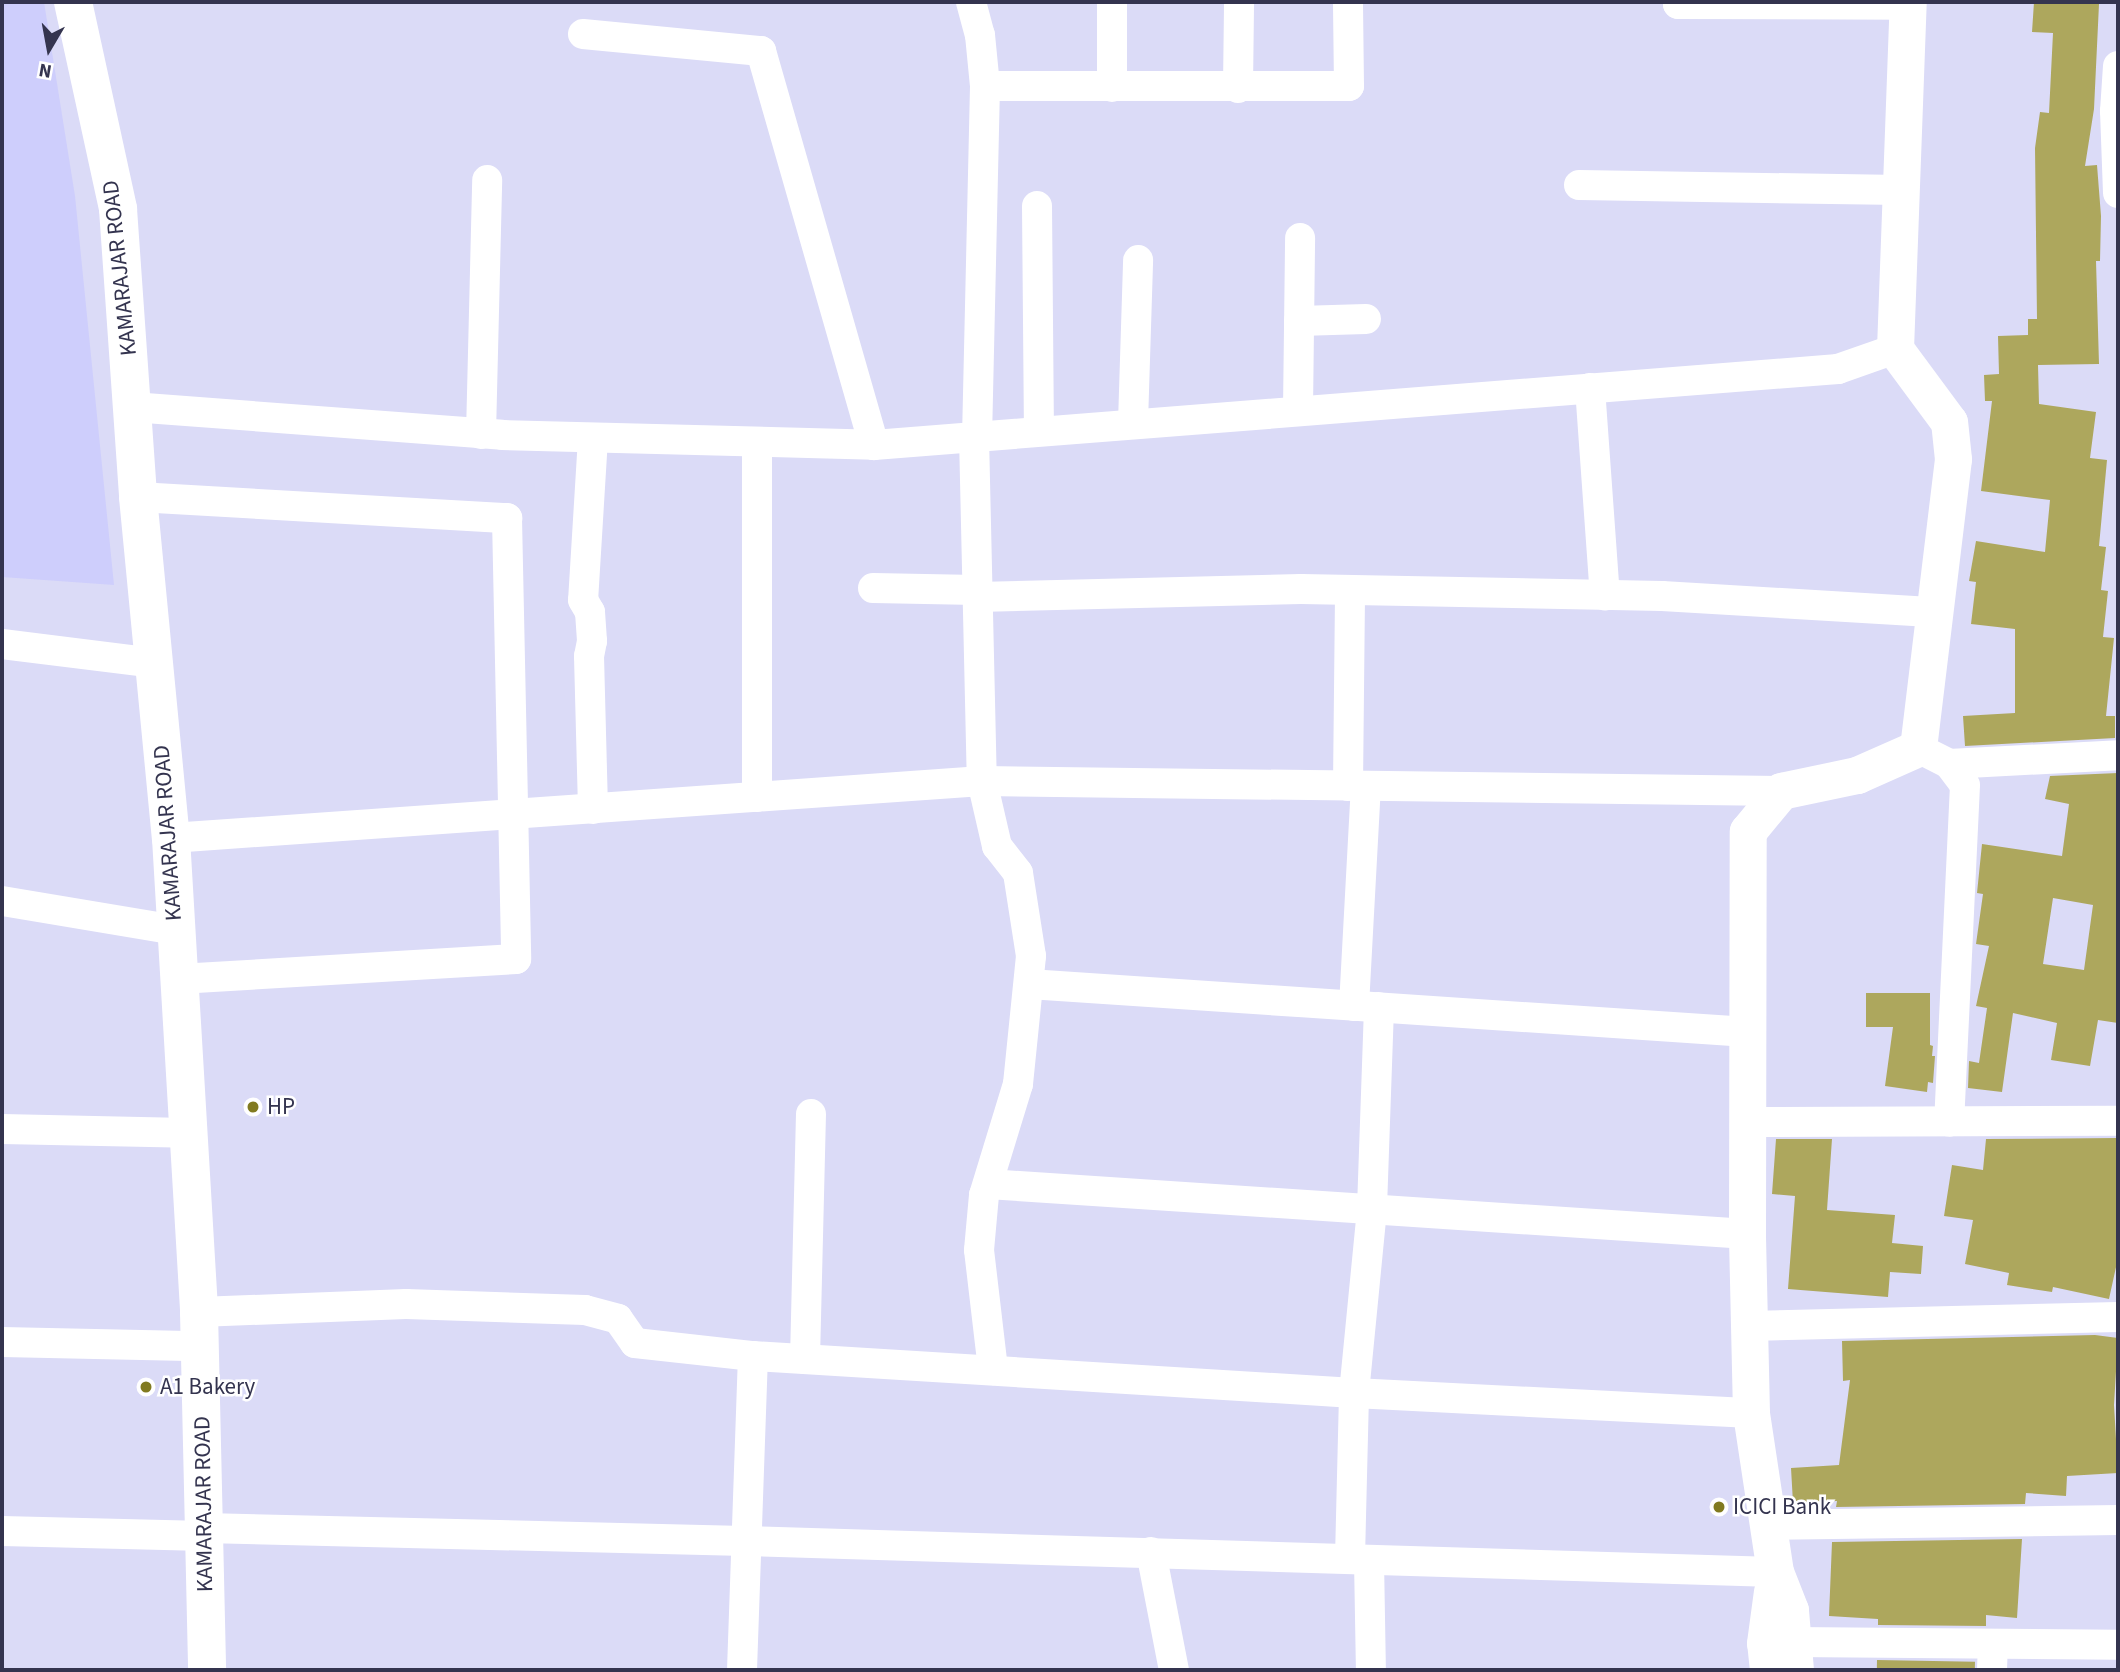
<!DOCTYPE html>
<html>
<head>
<meta charset="utf-8">
<style>
	body { margin:0 }
	#map { position:relative; width:2120px; height:1672px; overflow:hidden; background:#dbdbf7; font-family:"Source Sans 3",sans-serif }
	div>[style] { position:absolute }
	.built>* { inset:0; background:#cecefc }
	.building>* { inset:0; background:#ada75d; transform-origin:0 0 }
	.minor>* { height:30px; margin:-15px; padding:0 15px; transform-origin:15px; border-radius:15px; background:#fff }
	.tertiary>* { height:37px; margin:-18.5px; padding:0 18.5px; transform-origin:18.5px; border-radius:18.5px; background:#fff }
	.secondary>* { height:38px; margin:-19px; padding:0 19px; transform-origin:19px; border-radius:19px; background:#fff }
	.dots>* { width:19px; height:19px; translate:-50% -50%; box-sizing:border-box; border:4px solid #fff; border-radius:50% }
	span { translate:-50% -50%; white-space:nowrap; text-align:center; line-height:1.15; -webkit-text-stroke:5px #fff; paint-order:stroke }
	.street-label { font-size:23px; color:#34344f }
	.poi-label { font-size:23px; color:#34344f }
	.left { translate:0 -50%; text-align:left }
	.frame { position:absolute; inset:0; border:4px solid #34344f; pointer-events:none }
	.north { position:absolute; left:14px; top:14px; width:70px; height:70px; -webkit-text-stroke:5px #fff; paint-order:stroke; rotate:190deg; font-size:19px; font-weight:700; line-height:28px; text-align:center; color:#34344f }
	.north::after { content:''; display:block; margin:auto; width:24px; height:32px; background:#34344f; clip-path:polygon(50% 0,100% 100%,50% 72%,0 100%) }
</style>
</head>
<body>
<div id="map">
	<div class="built">
		<div style="clip-path:polygon(2px 2px,44px 2px,75px 196px,114px 585px,2px 577px)"></div>
	</div>
	<div class="building">
		<div style="clip-path:polygon(2034px 2px,2099px 4px,2094px 109px,2085px 166px,2097px 165px,2101px 216px,2100px 261px,2096px 261px,2099px 364px,2038px 365px,2039px 404px,2096px 412px,2090px 458px,2107px 460px,2099px 546px,2106px 547px,2101px 590px,2108px 591px,2103px 637px,2114px 638px,2106px 716px,2115px 716px,2115px 738px,1965px 746px,1963px 716px,2015px 713px,2015px 629px,1971px 624px,1976px 582px,1969px 581px,1976px 541px,2045px 552px,2050px 500px,1981px 491px,1992px 401px,1985px 401px,1984px 375px,1999px 374px,1998px 336px,2028px 335px,2028px 319px,2037px 319px,2035px 148px,2040px 112px,2049px 113px,2053px 33px,2032px 32px)"></div>
		<div style="clip-path:polygon(evenodd,2118px 773px,2118px 1023px,2098px 1020px,2090px 1066px,2051px 1060px,2057px 1023px,2013px 1013px,2002px 1092px,1968px 1088px,1969px 1061px,1979px 1063px,1987px 1008px,1976px 1006px,1989px 946px,1976px 944px,1983px 894px,1977px 893px,1982px 844px,2062px 856px,2069px 804px,2045px 799px,2050px 776px,2118px 773px,2053px 898px,2093px 905px,2084px 970px,2043px 964px,2053px 898px)"></div>
		<div style="clip-path:polygon(1866px 993px,1930px 993px,1930px 1045px,1933px 1046px,1932px 1056px,1935px 1056px,1933px 1083px,1928px 1082px,1927px 1092px,1885px 1086px,1893px 1027px,1866px 1027px)"></div>
		<div style="clip-path:polygon(2118px 1138px,2118px 1258px,2109px 1299px,2053px 1287px,2052px 1292px,2007px 1285px,2009px 1273px,1965px 1264px,1973px 1220px,1944px 1216px,1952px 1165px,1983px 1170px,1986px 1139px)"></div>
		<div style="clip-path:polygon(1776px 1139px,1832px 1139px,1827px 1210px,1895px 1215px,1892px 1243px,1923px 1246px,1921px 1274px,1890px 1272px,1888px 1297px,1788px 1289px,1795px 1196px,1772px 1194px)"></div>
		<div style="clip-path:polygon(2095px 1335px,2118px 1338px,2114px 1405px,2118px 1473px,2067px 1476px,2066px 1496px,2026px 1493px,2025px 1504px,1836px 1507px,1837px 1501px,1793px 1503px,1791px 1468px,1839px 1465px,1850px 1380px,1843px 1381px,1842px 1341px)"></div>
		<div style="clip-path:polygon(2022px 1539px,2017px 1618px,1986px 1615px,1986px 1626px,1878px 1625px,1878px 1619px,1829px 1616px,1832px 1542px)"></div>
		<div style="left:1877px;top:1660px;width:98px;height:10px;rotate:1deg"></div>
	</div>
	<div class="minor">
		<div style="left:971px;top:2px;width:34px;rotate:75deg"></div>
		<div style="left:980px;top:35px;width:51px;rotate:84.4deg"></div>
		<div style="left:985px;top:86px;width:349px;rotate:91.3deg"></div>
		<div style="left:1678px;top:2px;width:2px;rotate:90deg"></div>
		<div style="left:1678px;top:4px;width:230px;rotate:0.2deg"></div>
		<div style="left:583px;top:34px;width:179px;rotate:5.5deg"></div>
		<div style="left:761px;top:51px;width:410px;rotate:74deg"></div>
		<div style="left:2118px;top:66px;width:45px;rotate:93.8deg"></div>
		<div style="left:2115px;top:111px;width:82px;rotate:87.9deg"></div>
		<div style="left:985px;top:86px;width:364px"></div>
		<div style="left:1349px;top:86px;width:84px;rotate:-90.7deg"></div>
		<div style="left:1112px;top:87px;width:85px;rotate:-90deg"></div>
		<div style="left:1238px;top:88px;width:86px;rotate:-89.3deg"></div>
		<div style="left:1579px;top:185px;width:322px;rotate:0.9deg"></div>
		<div style="left:1037px;top:206px;width:225px;rotate:89.5deg"></div>
		<div style="left:1299px;top:321px;width:67px;rotate:-1.7deg"></div>
		<div style="left:1590px;top:388px;width:208px;rotate:85.9deg"></div>
		<div style="left:132px;top:407px;width:371px;rotate:4.3deg"></div>
		<div style="left:502px;top:435px;width:372px;rotate:1.5deg"></div>
		<div style="left:874px;top:445px;width:967px;rotate:-4.51deg"></div>
		<div style="left:1838px;top:369px;width:60px;rotate:-19.3deg"></div>
		<div style="left:1298px;top:410px;width:172px;rotate:-89.3deg"></div>
		<div style="left:1133px;top:423px;width:163px;rotate:-88.2deg"></div>
		<div style="left:481px;top:434px;width:254px;rotate:-88.6deg"></div>
		<div style="left:974px;top:436px;width:345px;rotate:88.7deg"></div>
		<div style="left:982px;top:781px;width:67px;rotate:77deg"></div>
		<div style="left:997px;top:846px;width:34px;rotate:52deg"></div>
		<div style="left:1018px;top:873px;width:84px;rotate:81.1deg"></div>
		<div style="left:1031px;top:956px;width:129px;rotate:95.8deg"></div>
		<div style="left:1018px;top:1084px;width:116px;rotate:107deg"></div>
		<div style="left:984px;top:1195px;width:55px;rotate:95.2deg"></div>
		<div style="left:979px;top:1250px;width:121px;rotate:83.3deg"></div>
		<div style="left:593px;top:438px;width:162px;rotate:93.5deg"></div>
		<div style="left:583px;top:600px;width:14px;rotate:60deg"></div>
		<div style="left:590px;top:612px;width:29px;rotate:86deg"></div>
		<div style="left:592px;top:641px;width:15px;rotate:101deg"></div>
		<div style="left:589px;top:656px;width:153px;rotate:88.5deg"></div>
		<div style="left:138px;top:497px;width:370px;rotate:3.3deg"></div>
		<div style="left:507px;top:518px;width:441px;rotate:88.8deg"></div>
		<div style="left:516px;top:959px;width:338px;rotate:176.6deg"></div>
		<div style="left:873px;top:588px;width:104px;rotate:1.1deg"></div>
		<div style="left:977px;top:597px;width:324px;rotate:-1.4deg"></div>
		<div style="left:1301px;top:589px;width:361px;rotate:1.1deg"></div>
		<div style="left:1662px;top:596px;width:273px;rotate:3.4deg"></div>
		<div style="left:2px;top:644px;width:153px;rotate:7.1deg"></div>
		<div style="left:1918px;top:748px;width:35px;rotate:27deg"></div>
		<div style="left:1949px;top:764px;width:26px;rotate:53deg"></div>
		<div style="left:1965px;top:785px;width:337px;rotate:92.7deg"></div>
		<div style="left:1949px;top:764px;width:169px;rotate:-3deg"></div>
		<div style="left:1348px;top:786px;width:196px;rotate:-89.4deg"></div>
		<div style="left:757px;top:797px;width:355px;rotate:-90deg"></div>
		<div style="left:171px;top:838px;width:813px;rotate:-4.02deg"></div>
		<div style="left:982px;top:781px;width:799px;rotate:0.72deg"></div>
		<div style="left:2px;top:901px;width:176px;rotate:9.5deg"></div>
		<div style="left:1029px;top:984px;width:720px;rotate:3.82deg"></div>
		<div style="left:1354px;top:1006px;width:220px;rotate:-86.9deg"></div>
		<div style="left:1747px;top:1122px;width:371px;rotate:-0.2deg"></div>
		<div style="left:2px;top:1129px;width:185px;rotate:1.2deg"></div>
		<div style="left:988px;top:1184px;width:761px;rotate:3.77deg"></div>
		<div style="left:199px;top:1312px;width:207px;rotate:-2.2deg"></div>
		<div style="left:406px;top:1304px;width:179px;rotate:1.9deg"></div>
		<div style="left:585px;top:1310px;width:34px;rotate:15deg"></div>
		<div style="left:618px;top:1319px;width:29px;rotate:55deg"></div>
		<div style="left:635px;top:1343px;width:119px;rotate:6.3deg"></div>
		<div style="left:1749px;top:1326px;width:369px;rotate:-1.4deg"></div>
		<div style="left:2px;top:1342px;width:198px;rotate:1.2deg"></div>
		<div style="left:805px;top:1359px;width:245px;rotate:-88.6deg"></div>
		<div style="left:1768px;top:1525px;width:350px;rotate:-0.8deg"></div>
		<div style="left:204px;top:1528px;width:541px;rotate:1.38deg"></div>
		<div style="left:745px;top:1541px;width:1030px;rotate:1.72deg"></div>
		<div style="left:2px;top:1531px;width:203px;rotate:1.4deg"></div>
		<div style="left:1151px;top:1552px;width:120px;rotate:79deg"></div>
		<div style="left:1350px;top:1558px;width:165px;rotate:-88.6deg"></div>
		<div style="left:1354px;top:1393px;width:186px;rotate:-84.4deg"></div>
		<div style="left:1372px;top:1208px;width:201px;rotate:-88deg"></div>
		<div style="left:1369px;top:1560px;width:110px;rotate:89deg"></div>
		<div style="left:1792px;top:1642px;width:326px;rotate:0.5deg"></div>
		<div style="left:742px;top:1670px;width:314px;rotate:-88deg"></div>
		<div style="left:753px;top:1356px;width:602px;rotate:3.52deg"></div>
		<div style="left:1354px;top:1393px;width:398px;rotate:2.9deg"></div>
		<div style="left:1992px;top:1670px;width:26px;rotate:-88deg"></div>
	</div>
	<div class="tertiary">
		<div style="left:1768px;top:1670px;width:27px;rotate:-96deg"></div>
		<div style="left:1765px;top:1643px;width:52px;rotate:-82.3deg"></div>
		<div style="left:1795px;top:1670px;width:60px;rotate:-94.8deg"></div>
		<div style="left:1790px;top:1610px;width:41px;rotate:-111.5deg"></div>
		<div style="left:1775px;top:1572px;width:161px;rotate:-98.6deg"></div>
		<div style="left:1751px;top:1413px;width:179px;rotate:-91.3deg"></div>
		<div style="left:1747px;top:1234px;width:403px;rotate:-89.9deg"></div>
		<div style="left:1748px;top:831px;width:52px;rotate:-50.5deg"></div>
		<div style="left:1781px;top:791px;width:78px;rotate:-11.9deg"></div>
		<div style="left:1857px;top:775px;width:67px;rotate:-23.9deg"></div>
		<div style="left:1918px;top:748px;width:291px;rotate:-83.1deg"></div>
		<div style="left:1953px;top:459px;width:37px;rotate:-96deg"></div>
		<div style="left:1949px;top:422px;width:91px;rotate:-126.5deg"></div>
		<div style="left:1895px;top:349px;width:347px;rotate:-87.9deg"></div>
	</div>
	<div class="secondary">
		<div style="left:73px;top:2px;width:212px;rotate:77.7deg"></div>
		<div style="left:118px;top:209px;width:289px;rotate:86deg"></div>
		<div style="left:138px;top:497px;width:343px;rotate:84.5deg"></div>
		<div style="left:171px;top:838px;width:475px;rotate:86.6deg"></div>
		<div style="left:199px;top:1312px;width:358px;rotate:88.7deg"></div>
	</div>
	<div class="dots">
		<div style="left:253px;top:1107px;background:#817a20"></div>
		<div style="left:146px;top:1387px;background:#817a20"></div>
		<div style="left:1719px;top:1507px;background:#817a20"></div>
	</div>
	<div class="street-label">
		<span style="left:120px;top:268px;rotate:-96deg">KAMARAJAR ROAD</span>
		<span style="left:168px;top:833px;rotate:-94deg">KAMARAJAR ROAD</span>
		<span style="left:204px;top:1504px;rotate:-91deg">KAMARAJAR ROAD</span>
	</div>
	<div class="poi-label">
		<span class="left" style="left:267px;top:1107px">HP</span>
		<span class="left" style="left:160px;top:1387px">A1 Bakery</span>
		<span class="left" style="left:1733px;top:1507px">ICICI Bank</span>
	</div>
	<div class="frame"></div>
	<div class="north">N</div>
</div>
</body>
</html>
